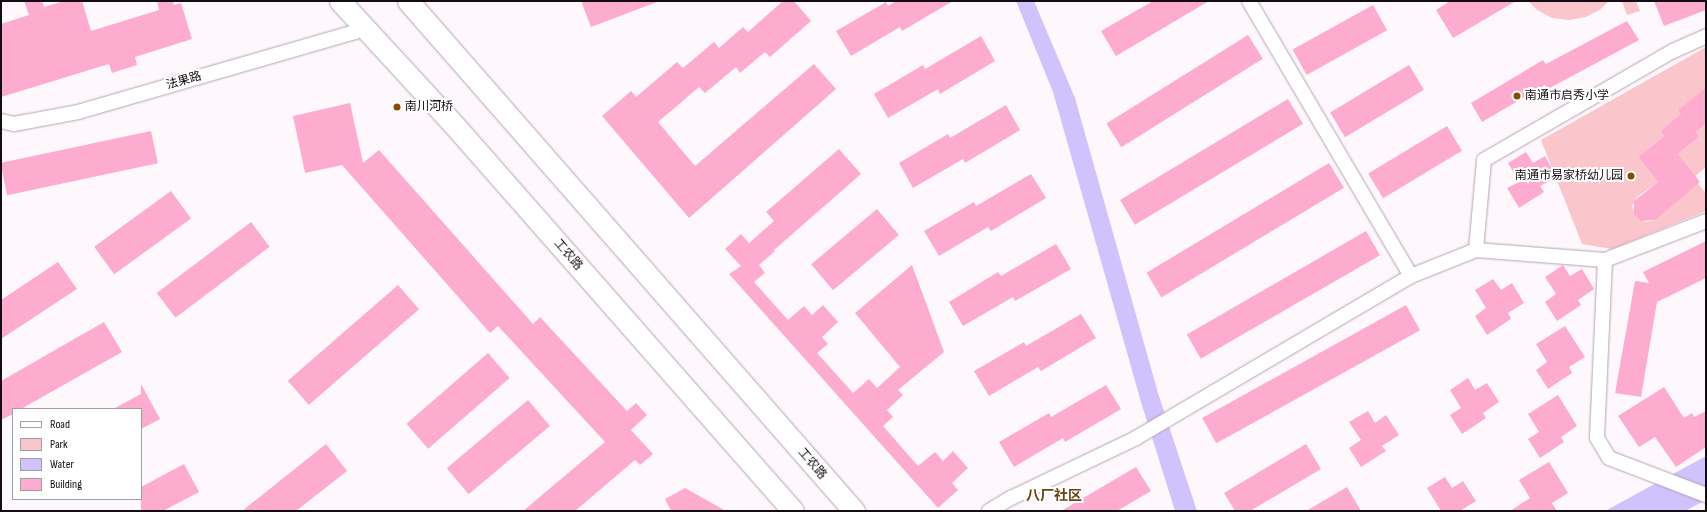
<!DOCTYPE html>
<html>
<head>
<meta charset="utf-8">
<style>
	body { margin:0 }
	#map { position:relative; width:1707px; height:512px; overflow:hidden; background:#fef8fc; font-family:"Sofia Sans Condensed","Noto Sans SC",sans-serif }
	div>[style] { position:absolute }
	.green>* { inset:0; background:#fac5cb }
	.water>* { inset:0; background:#d0c2fd }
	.building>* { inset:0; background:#fdaccf; transform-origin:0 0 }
	.roads { filter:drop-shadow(0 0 1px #b9a1b4) drop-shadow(0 0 1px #b9a1b4) }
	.street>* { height:14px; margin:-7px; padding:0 7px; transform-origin:7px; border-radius:7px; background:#fff }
	.primary>* { height:21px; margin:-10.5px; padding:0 10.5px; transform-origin:10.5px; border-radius:10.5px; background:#fff }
	.dots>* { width:11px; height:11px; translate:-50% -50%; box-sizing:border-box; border:2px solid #fff; border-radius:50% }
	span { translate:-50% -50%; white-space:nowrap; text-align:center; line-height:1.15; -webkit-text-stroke:4px #fff; paint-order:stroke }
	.street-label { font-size:12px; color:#140c13 }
	.poi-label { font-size:12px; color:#140c13 }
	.left { translate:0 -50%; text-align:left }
	.right { translate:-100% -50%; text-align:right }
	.quarter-label { font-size:14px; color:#694315; font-weight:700 }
	.frame { position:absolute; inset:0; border:2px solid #140c13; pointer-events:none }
	.legend { position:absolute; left:12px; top:408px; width:130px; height:92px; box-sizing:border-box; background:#fff; border:1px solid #a19ea1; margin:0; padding:5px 7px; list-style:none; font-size:12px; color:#140c13 }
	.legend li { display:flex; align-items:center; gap:8px; height:20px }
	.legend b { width:20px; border:1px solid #a19ea1 }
</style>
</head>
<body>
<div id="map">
	<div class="green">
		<div style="clip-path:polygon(1528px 1px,1609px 1px,1601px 9px,1586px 17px,1569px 20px,1552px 18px,1537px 10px)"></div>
		<div style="clip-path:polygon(1622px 1px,1636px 1px,1640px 11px,1627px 15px)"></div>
		<div style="clip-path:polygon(1706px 47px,1706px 88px,1681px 114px,1660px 131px,1664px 136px,1638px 157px,1658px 182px,1637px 197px,1632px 206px,1637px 218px,1646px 222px,1655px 220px,1677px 168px,1684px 162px,1678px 154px,1699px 137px,1696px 132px,1706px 124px,1706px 167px,1693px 178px,1706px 193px,1706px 211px,1612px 249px,1582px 244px,1541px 140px)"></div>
	</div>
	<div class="water">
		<div style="clip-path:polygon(1016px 1px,1034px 1px,1075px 98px,1158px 393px,1197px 511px,1175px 511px,1141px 402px,1053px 92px)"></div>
		<div style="clip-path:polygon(1706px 456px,1706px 500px,1685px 511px,1605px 511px)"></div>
	</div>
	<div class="building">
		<div style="clip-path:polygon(24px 1px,42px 1px,44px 7px,64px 1px,82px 1px,91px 31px,159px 10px,157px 1px,173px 1px,174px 5px,181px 3px,192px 39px,135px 57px,137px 65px,112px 73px,109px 64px,1px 97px,1px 24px,29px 15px)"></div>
		<div style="clip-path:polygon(581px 1px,657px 1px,657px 2px,591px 27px)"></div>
		<div style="clip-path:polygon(783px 1px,794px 1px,811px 21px,770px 57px,765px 52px,740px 73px,736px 67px,705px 93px,699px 87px,658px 122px,695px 166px,814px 64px,836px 89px,689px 218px,602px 116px,631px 91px,636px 97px,677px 62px,683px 68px,714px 42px,719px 48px,743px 27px,748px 32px)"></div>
		<div style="clip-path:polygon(896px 1px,953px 1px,902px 31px,900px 27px,851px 56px,836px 31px,886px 2px,888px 6px)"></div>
		<div style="clip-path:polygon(1153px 1px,1209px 1px,1116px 56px,1101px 31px)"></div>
		<div style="clip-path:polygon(1450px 1px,1516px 1px,1453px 38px,1436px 10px)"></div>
		<div style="clip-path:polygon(1654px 1px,1706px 1px,1706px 10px,1664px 26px)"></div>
		<div style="left:1373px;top:5px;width:29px;height:92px;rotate:61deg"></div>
		<div style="clip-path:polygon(1627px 21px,1639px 40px,1548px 89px,1545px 85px,1482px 122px,1471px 103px,1543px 60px,1546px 64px)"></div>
		<div style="left:1248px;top:35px;width:28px;height:167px;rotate:58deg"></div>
		<div style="clip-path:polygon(981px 36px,995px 61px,940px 94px,938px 89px,888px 118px,874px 94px,923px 65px,925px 69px)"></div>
		<div style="left:1409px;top:65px;width:29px;height:92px;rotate:59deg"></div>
		<div style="clip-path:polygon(1706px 88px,1706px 124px,1696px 132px,1699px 137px,1678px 154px,1700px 182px,1655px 220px,1641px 221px,1634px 215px,1634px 201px,1658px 182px,1638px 157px,1664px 136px,1660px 131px,1681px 114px,1678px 110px)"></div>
		<div style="left:1288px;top:99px;width:29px;height:196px;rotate:59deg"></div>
		<div style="clip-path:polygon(350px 103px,363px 163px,379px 150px,533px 324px,540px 317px,627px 411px,636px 403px,647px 415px,631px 430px,653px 454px,640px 465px,635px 460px,575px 511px,523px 511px,605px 442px,498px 326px,490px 333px,342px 165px,305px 173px,293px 116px)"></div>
		<div style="clip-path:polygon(1006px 105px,1020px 130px,965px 163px,963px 159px,913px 188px,899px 163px,948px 134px,950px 138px)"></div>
		<div style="left:1447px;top:126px;width:29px;height:92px;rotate:59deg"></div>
		<div style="left:151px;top:131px;width:33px;height:154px;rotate:78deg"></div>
		<div style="clip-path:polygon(839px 149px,861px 174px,774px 250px,775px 251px,759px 265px,765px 273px,754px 282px,788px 320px,804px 306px,812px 315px,823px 305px,838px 322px,822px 337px,828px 344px,817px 353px,853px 393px,869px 379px,877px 388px,900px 367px,855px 313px,912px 265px,944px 352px,898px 390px,903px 395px,887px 410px,893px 417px,883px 426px,918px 466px,935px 452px,943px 461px,953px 451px,968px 468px,952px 483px,958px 490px,938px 508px,729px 274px,741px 266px,725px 249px,741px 234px,749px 243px,774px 221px,766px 212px)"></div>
		<div style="clip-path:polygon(1526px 152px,1533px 163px,1545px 156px,1557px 177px,1540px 186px,1544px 192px,1519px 208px,1507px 188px,1519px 182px,1508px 163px)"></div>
		<div style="left:1329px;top:163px;width:29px;height:213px;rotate:59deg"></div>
		<div style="clip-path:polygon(1031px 174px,1046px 198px,991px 231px,988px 227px,939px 256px,924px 231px,974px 202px,976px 206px)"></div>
		<div style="left:171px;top:191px;width:34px;height:95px;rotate:54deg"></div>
		<div style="left:877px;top:209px;width:34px;height:86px;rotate:50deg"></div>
		<div style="left:251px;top:222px;width:31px;height:118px;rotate:53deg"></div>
		<div style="left:1366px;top:231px;width:28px;height:207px;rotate:60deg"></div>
		<div style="clip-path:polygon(1706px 241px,1706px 278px,1657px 302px,1641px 397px,1615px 393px,1635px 281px,1649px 283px,1643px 272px)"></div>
		<div style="clip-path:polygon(1056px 244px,1071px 269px,1015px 301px,1013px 297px,963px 326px,949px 302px,998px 272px,1001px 276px)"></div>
		<div style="clip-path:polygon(58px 262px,77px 289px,1px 339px,1px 300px)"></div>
		<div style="clip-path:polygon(1563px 265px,1570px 276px,1582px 269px,1594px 289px,1578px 300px,1581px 305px,1557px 321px,1545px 302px,1556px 294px,1545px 277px)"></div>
		<div style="clip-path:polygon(1493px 279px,1501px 290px,1512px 283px,1524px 303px,1508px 313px,1511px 319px,1487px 335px,1475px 316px,1486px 308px,1475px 290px)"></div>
		<div style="left:398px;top:285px;width:32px;height:146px;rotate:49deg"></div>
		<div style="left:1406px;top:305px;width:29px;height:233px;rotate:61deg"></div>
		<div style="clip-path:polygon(1081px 314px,1096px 338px,1041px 371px,1038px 367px,989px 396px,974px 371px,1024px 342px,1026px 346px)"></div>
		<div style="clip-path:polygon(104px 322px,122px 352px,21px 409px,13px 409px,13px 414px,1px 420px,1px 381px)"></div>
		<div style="clip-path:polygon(1565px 326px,1585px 357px,1569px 367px,1572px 373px,1548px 389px,1536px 370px,1547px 362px,1536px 344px)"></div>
		<div style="left:488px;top:353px;width:33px;height:108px;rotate:49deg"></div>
		<div style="clip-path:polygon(1468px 378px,1475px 390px,1487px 383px,1499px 402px,1483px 413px,1486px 418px,1462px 434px,1450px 415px,1461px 408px,1450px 390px)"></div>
		<div style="clip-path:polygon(141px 384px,160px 419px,141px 429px,141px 409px,113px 409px,141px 394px)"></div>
		<div style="clip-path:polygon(1106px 385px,1121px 409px,1065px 442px,1063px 438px,1014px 467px,999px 442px,1049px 413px,1051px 417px)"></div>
		<div style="clip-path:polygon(1664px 387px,1684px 418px,1692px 413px,1694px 417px,1706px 411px,1706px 447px,1676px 467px,1655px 437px,1639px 447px,1618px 416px)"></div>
		<div style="clip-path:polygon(1558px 395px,1577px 426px,1561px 437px,1564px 442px,1540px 458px,1528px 439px,1539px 432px,1528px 414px)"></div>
		<div style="left:528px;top:400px;width:34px;height:106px;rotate:50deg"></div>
		<div style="clip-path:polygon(1368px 411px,1375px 423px,1386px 415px,1399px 435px,1382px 446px,1386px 451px,1361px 467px,1349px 448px,1361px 440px,1349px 422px)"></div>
		<div style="clip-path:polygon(326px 444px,347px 471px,296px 511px,242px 511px)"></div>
		<div style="clip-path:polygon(1306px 444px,1321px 469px,1250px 511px,1235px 511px,1224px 493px)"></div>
		<div style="clip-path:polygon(1549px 462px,1568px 493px,1552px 503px,1557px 511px,1510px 511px,1530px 498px,1519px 480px)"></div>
		<div style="clip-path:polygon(184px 464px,199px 492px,163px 511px,141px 511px,141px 487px)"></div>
		<div style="clip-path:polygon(1136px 467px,1151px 491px,1117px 511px,1061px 511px)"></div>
		<div style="clip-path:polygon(1445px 477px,1452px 488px,1463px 481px,1476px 501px,1460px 511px,1441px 511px,1427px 488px)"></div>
		<div style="clip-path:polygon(1347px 487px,1361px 511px,1306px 511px)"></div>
		<div style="clip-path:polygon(685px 488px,726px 511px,671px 511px,665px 499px)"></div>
	</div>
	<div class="roads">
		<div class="street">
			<div style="left:1249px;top:1px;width:319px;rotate:59.5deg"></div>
			<div style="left:1px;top:121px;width:13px;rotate:13deg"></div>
			<div style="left:14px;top:124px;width:65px;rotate:-10.6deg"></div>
			<div style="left:78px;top:112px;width:299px;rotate:-16.1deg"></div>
			<div style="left:1476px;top:250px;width:90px;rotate:-84.9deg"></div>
			<div style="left:1484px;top:160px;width:218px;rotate:-30deg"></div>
			<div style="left:1673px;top:51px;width:36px;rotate:-24deg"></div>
			<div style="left:1605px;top:260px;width:178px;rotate:92.6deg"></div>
			<div style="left:1597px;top:438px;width:23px;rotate:59deg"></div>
			<div style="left:1609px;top:458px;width:104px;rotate:20.9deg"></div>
			<div style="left:989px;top:511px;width:26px;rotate:-31deg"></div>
			<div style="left:1011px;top:498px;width:139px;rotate:-25.6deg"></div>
			<div style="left:1136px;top:438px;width:319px;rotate:-30.5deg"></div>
			<div style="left:1411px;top:276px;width:70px;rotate:-21.8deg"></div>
			<div style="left:1476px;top:250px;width:129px;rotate:4.4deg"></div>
			<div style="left:1605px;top:260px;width:108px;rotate:-21.1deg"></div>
		</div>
		<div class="primary">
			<div style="left:340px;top:1px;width:170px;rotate:47.4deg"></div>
			<div style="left:455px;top:126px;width:512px;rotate:48.72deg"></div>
			<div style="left:408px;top:1px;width:678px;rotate:48.83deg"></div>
		</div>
	</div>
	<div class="dots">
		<div style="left:1517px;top:96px;background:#864f00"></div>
		<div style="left:397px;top:107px;background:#864f00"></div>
		<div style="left:1631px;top:176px;background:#864f00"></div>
	</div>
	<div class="street-label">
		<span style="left:184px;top:81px;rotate:-16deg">法果路</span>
		<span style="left:568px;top:255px;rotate:49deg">工农路</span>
		<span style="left:812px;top:464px;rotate:49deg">工农路</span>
	</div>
	<div class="poi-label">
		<span class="left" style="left:1525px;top:96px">南通市启秀小学</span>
		<span class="left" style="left:405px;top:107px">南川河桥</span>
		<span class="right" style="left:1623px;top:176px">南通市易家桥幼儿园</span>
	</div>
	<div class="quarter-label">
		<span style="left:1054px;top:496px">八厂社区</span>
	</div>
	<div class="frame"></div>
	<ul class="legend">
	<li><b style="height:5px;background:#fff"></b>Road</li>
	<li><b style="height:11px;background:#fac5cb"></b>Park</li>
	<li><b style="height:11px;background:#d0c2fd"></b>Water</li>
	<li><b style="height:11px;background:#fdaccf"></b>Building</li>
	</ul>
</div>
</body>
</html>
